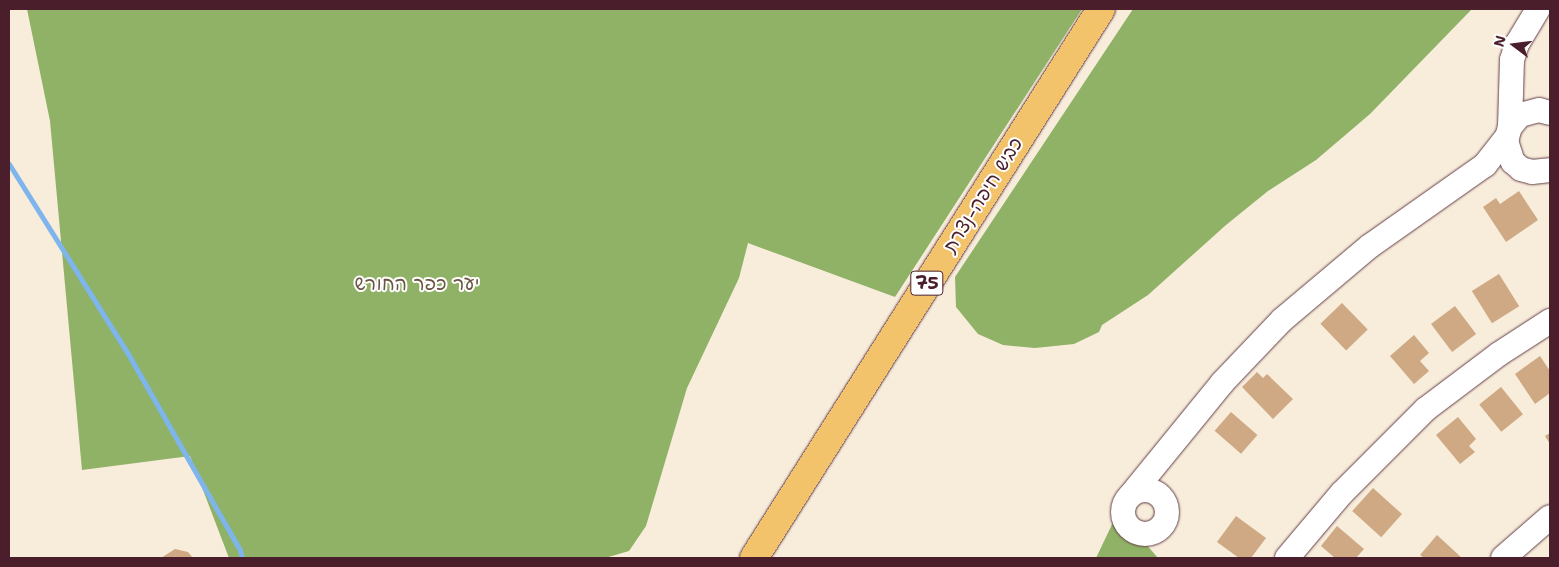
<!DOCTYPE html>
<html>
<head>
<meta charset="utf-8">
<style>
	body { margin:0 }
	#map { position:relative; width:1559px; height:567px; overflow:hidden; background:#f8ecdb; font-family:"Shantell Sans","Playpen Sans Hebrew",sans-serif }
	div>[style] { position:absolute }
	.forest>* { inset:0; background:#90b267 }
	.stream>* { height:5px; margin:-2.5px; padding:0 2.5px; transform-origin:2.5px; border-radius:2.5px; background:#7eb5ed }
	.building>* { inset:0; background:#cea984; transform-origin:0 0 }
	.roads { filter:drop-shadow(0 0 1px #643e45) drop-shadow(0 0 1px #643e45) }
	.minor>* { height:24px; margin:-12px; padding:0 12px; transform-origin:12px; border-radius:12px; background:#fff }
	.minor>.ring { margin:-12px; padding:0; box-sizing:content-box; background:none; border:24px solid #fff; border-radius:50% }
	.highway>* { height:28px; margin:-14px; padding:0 14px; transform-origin:14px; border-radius:14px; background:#f2c36a }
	span { translate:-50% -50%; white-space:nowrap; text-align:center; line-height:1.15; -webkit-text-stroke:4px #fff; paint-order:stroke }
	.shield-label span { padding:1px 4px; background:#fff; border:1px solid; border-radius:4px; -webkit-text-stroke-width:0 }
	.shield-label { font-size:18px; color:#4a1f2b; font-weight:700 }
	.street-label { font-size:19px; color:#4a1f2b }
	.park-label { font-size:19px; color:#6a5442 }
	.frame { position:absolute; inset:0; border:10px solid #4a1f2b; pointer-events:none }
	.north { position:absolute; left:1489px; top:20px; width:50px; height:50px; -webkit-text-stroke:4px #fff; paint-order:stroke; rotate:285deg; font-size:14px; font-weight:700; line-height:20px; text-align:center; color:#4a1f2b }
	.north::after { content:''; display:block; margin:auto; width:18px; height:22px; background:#4a1f2b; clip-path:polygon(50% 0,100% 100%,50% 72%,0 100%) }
</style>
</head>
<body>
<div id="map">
	<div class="forest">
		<div style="clip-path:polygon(27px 9px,1082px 9px,895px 297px,748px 243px,739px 278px,687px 388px,646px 526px,629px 551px,605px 558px,229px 558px,190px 456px,82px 470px,50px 121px)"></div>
		<div style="clip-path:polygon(1133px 9px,1472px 9px,1370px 114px,1316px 160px,1268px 191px,1226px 225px,1148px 295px,1102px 325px,1099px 332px,1074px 344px,1035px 348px,1003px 345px,978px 334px,956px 307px,955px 277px)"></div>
		<div style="clip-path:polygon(1118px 512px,1158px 558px,1096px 558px)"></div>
	</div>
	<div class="stream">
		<div style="left:9px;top:164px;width:222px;rotate:57.9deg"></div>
		<div style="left:127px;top:352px;width:228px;rotate:60.3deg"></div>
		<div style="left:240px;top:550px;width:8px;rotate:76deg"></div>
	</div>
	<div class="building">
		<div style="clip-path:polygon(1519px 191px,1538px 220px,1506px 242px,1483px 207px,1496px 198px,1500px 204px)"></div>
		<div style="left:1499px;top:274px;width:38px;height:32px;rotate:58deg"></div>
		<div style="left:1342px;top:303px;width:37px;height:30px;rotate:46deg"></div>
		<div style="left:1455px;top:306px;width:35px;height:30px;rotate:53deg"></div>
		<div style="clip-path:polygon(1414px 335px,1429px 353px,1420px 361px,1429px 371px,1414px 384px,1390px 356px)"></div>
		<div style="clip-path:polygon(1540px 356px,1550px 371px,1550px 393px,1535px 404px,1515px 374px)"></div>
		<div style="clip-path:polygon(1257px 372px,1263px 378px,1267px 374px,1293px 399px,1273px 419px,1242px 387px)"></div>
		<div style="left:1501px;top:387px;width:35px;height:28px;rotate:51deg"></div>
		<div style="left:1231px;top:412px;width:35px;height:25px;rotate:41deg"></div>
		<div style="clip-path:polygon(1458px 417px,1476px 439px,1469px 446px,1475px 452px,1460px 464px,1436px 435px)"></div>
		<div style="clip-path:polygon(1550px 433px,1550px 444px,1545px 436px)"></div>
		<div style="left:1373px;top:488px;width:39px;height:31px;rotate:42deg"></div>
		<div style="clip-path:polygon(1236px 516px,1266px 538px,1251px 558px,1239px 558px,1217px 542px)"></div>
		<div style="clip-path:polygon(1337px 526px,1364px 549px,1356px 558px,1335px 558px,1321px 546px)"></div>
		<div style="clip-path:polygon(1437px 535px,1462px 558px,1424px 558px,1420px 555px)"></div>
		<div style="clip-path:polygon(175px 549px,188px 552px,193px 558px,161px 558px)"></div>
	</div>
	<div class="roads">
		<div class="minor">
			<div style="left:1550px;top:113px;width:11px;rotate:-165deg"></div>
			<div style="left:1539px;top:110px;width:20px;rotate:165deg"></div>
			<div style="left:1520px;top:115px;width:16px;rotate:130deg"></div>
			<div style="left:1510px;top:127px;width:15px;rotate:106deg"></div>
			<div style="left:1506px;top:141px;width:22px;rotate:72deg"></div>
			<div style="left:1513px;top:162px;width:11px;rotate:41deg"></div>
			<div style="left:1521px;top:169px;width:11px;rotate:15deg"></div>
			<div style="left:1532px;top:172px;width:18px;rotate:-6deg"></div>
			<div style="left:1510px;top:127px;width:67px;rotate:-88.3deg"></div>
			<div style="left:1512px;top:60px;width:17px;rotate:-73deg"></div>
			<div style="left:1517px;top:44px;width:41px;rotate:-59deg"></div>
			<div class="ring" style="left:1123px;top:490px;width:20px;height:20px"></div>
			<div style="left:1130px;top:496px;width:146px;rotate:-50.8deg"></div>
			<div style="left:1222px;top:383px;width:87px;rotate:-46.4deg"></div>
			<div style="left:1282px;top:320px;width:115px;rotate:-40.1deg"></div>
			<div style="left:1370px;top:246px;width:141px;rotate:-35.2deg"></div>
			<div style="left:1485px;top:165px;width:36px;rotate:-52deg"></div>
			<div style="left:1287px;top:558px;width:85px;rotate:-49.8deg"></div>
			<div style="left:1342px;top:493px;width:119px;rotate:-45deg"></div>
			<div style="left:1426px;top:409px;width:91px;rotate:-37deg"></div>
			<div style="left:1499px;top:354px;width:61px;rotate:-32.9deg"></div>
			<div style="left:1503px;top:558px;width:62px;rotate:-41.1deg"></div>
		</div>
		<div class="highway">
			<div style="left:754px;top:558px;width:649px;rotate:-57.7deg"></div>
		</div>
	</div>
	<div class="shield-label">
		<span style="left:927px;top:283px">75</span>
	</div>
	<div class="street-label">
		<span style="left:983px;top:195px;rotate:-58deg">כביש חיפה-נצרת</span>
	</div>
	<div class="park-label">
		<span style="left:417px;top:284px">יער כפר החורש</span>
	</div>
	<div class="frame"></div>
	<div class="north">N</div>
</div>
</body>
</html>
